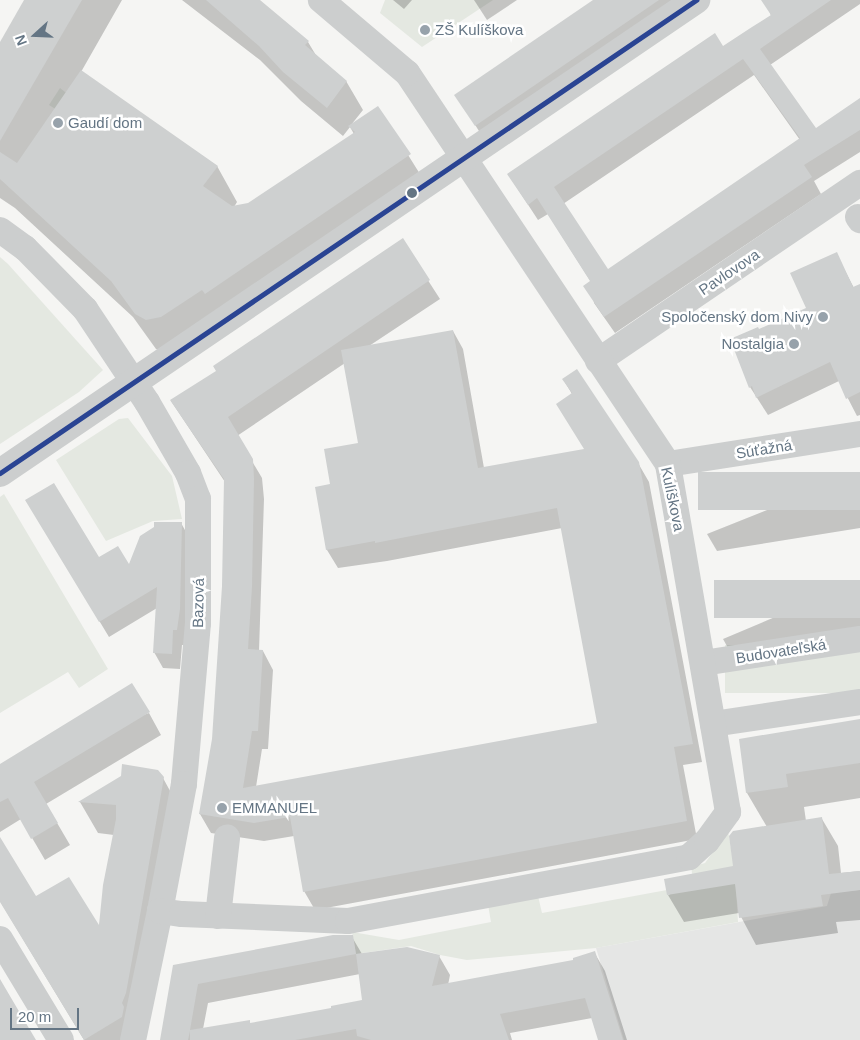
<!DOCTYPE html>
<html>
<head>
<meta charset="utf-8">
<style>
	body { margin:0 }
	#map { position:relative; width:860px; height:1040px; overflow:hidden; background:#f5f5f3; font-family:Arial,sans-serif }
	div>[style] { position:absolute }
	.built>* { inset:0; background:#e5e6e5 }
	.green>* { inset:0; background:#e4e8e1; transform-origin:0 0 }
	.shadow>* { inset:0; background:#0003 }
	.building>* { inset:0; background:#ced0d0; transform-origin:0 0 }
	.minor>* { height:26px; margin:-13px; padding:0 13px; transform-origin:13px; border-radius:13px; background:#cccece }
	.tertiary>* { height:28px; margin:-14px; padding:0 14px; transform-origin:14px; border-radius:14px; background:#cccece }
	.bus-1>* { height:5px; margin:-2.5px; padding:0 2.5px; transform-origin:2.5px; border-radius:2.5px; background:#2a4493 }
	.dots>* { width:14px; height:14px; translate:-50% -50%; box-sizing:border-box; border:2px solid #fff; border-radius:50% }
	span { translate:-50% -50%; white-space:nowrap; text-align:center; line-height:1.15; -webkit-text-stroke:5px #fff; paint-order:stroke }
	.poi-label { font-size:15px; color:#647584 }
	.left { translate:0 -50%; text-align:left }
	.right { translate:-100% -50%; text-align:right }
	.street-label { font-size:15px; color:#647584 }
	.north { position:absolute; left:10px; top:10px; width:50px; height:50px; -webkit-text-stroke:4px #fff; paint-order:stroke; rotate:250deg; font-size:14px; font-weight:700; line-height:20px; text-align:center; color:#647584 }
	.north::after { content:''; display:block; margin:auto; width:18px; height:22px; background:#647584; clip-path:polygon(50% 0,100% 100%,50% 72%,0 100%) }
	.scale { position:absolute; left:10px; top:1008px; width:69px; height:22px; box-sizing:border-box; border:2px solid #647584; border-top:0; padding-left:6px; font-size:15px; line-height:18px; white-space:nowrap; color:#647584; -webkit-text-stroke:4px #fff; paint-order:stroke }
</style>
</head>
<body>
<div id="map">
	<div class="built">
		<div style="clip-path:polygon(860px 890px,860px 1040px,624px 1040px,596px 948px,827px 906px,831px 893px)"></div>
	</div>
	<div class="green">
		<div style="clip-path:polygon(385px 0,493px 0,422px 47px,380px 13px)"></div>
		<div style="clip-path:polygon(60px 88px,94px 115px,84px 127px,49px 105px)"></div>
		<div style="clip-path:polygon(0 257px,8px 264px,103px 370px,79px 392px,0 444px)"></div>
		<div style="clip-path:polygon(128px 418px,172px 476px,182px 519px,153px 521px,106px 541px,56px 460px,119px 419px)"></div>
		<div style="clip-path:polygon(4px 494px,108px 669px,79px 688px,68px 672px,0 713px,0 497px)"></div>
		<div style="left:860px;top:645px;width:48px;height:135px;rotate:90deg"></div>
		<div style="clip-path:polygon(728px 831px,735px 872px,738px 922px,596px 948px,467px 960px,440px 955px,411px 946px,356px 954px,352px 932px,399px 940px,491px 922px,488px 905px,538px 896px,542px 913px,694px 885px,691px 867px,705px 863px)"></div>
	</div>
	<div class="shadow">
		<div style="clip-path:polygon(26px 0,122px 0,81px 72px,217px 166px,237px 202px,234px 207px,249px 204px,354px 134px,350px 127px,343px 136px,301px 101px,260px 60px,182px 0,258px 0,308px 42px,317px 57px,346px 81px,363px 110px,351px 125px,378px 107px,430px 190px,171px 355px,156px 349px,133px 317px,15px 208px,0 198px,0 44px)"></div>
		<div style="clip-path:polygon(393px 0,412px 0,404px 9px)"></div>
		<div style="clip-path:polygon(474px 0,517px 0,487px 20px)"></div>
		<div style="clip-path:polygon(596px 0,690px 0,486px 142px,456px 95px)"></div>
		<div style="clip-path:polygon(evenodd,766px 0,860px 0,860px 4px,770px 65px,815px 130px,860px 99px,860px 152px,814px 181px,821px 194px,615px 333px,594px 303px,591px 282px,548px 214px,538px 220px,508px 174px,723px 48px,771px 16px,766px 0,754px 75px,800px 140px,608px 271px,563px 204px,754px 75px)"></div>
		<div style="clip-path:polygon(evenodd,402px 240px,440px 299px,369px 346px,453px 331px,463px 349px,484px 468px,585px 450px,572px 394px,563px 379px,638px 463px,649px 482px,702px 762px,683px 765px,697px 839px,315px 910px,304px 891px,294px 836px,264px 841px,211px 833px,200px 814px,213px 740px,224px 586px,225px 482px,171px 401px,217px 372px,402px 240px,345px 363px,359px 444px,332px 485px,327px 550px,338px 568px,387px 561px,562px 528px,599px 724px,256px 787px,262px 749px,268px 749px,273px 670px,263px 651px,259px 651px,264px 499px,262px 478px,237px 436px,345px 363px)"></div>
		<div style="clip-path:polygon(836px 253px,854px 288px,860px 288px,860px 415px,857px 416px,839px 381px,768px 415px,750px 387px,759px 331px,807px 309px)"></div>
		<div style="clip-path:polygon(860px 473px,860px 528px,717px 551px,707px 534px)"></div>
		<div style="clip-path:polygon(36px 516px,98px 559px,129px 567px,181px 523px,190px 539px,186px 645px,182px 645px,180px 669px,163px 668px,154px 652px,157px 608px,109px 637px)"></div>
		<div style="clip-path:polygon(860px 581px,860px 637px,733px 657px,723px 639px)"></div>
		<div style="clip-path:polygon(149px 713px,161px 735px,46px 804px,70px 845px,45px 860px,21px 819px,0 832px,0 765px)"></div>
		<div style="clip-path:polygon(860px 720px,860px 798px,804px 807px,806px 821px,822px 819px,838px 846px,841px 873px,860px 871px,860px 920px,836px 922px,838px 933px,756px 945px,739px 913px,684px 922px,668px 895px,734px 867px,767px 827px,747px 793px,740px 740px)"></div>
		<div style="clip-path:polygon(163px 778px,181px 811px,142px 1040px,84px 1040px,0 901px,0 862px,35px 898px,99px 928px,114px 835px,98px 833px,80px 802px)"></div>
		<div style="clip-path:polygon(evenodd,352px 937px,362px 954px,439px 956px,450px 975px,448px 985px,575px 961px,594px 952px,605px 971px,627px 1040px,600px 1040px,592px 1018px,510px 1033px,512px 1040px,161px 1040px,175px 966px,352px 937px,360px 974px,363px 1001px,332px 1009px,251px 1024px,249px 1021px,203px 1029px,208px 1003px,360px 974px)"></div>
	</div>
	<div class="building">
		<div style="clip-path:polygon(24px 0,82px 0,0 141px,0 42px)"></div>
		<div style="clip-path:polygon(206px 0,260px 0,309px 41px,305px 45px,347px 81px,327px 108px,283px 72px,259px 46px)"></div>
		<div style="clip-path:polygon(593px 0,659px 0,475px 126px,454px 95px)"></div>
		<div style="clip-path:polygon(evenodd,761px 0,831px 0,760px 49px,816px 128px,860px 98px,860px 130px,804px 165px,812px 177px,604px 317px,583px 286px,590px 281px,537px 198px,528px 205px,507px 174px,715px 33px,723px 46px,752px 27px,771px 15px,761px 0,743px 59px,800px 138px,608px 269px,554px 187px,743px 59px)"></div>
		<div style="clip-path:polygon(81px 70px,218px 166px,203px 186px,232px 206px,248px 203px,355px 132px,348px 126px,378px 106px,411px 154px,205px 294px,202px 290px,161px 317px,146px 320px,135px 314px,111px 281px,0 179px,0 152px,17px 163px)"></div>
		<div style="clip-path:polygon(403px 238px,430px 280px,228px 417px,253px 459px,254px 479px,252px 587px,248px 649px,263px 650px,258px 731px,252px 731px,243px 788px,597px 723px,557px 508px,375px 543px,375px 541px,326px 550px,315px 487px,330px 484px,324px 449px,358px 443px,341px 350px,453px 330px,478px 468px,584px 449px,556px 404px,572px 393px,562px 379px,577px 369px,639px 462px,693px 744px,674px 747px,687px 821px,303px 892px,290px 817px,254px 823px,199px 814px,212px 739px,222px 586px,224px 479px,170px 400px,216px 371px,213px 366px)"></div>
		<div style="clip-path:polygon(837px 252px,853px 287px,860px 284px,860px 392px,846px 399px,830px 362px,756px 398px,752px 386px,749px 388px,730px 339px,758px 327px,759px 329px,806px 308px,790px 273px)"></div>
		<div style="left:860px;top:472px;width:38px;height:162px;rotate:90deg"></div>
		<div style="clip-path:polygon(54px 483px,99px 557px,118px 546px,129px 564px,140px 536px,154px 527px,154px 522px,182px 522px,180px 609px,177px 630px,173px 630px,172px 654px,153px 653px,157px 587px,99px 622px,25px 500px)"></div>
		<div style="left:860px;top:580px;width:38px;height:146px;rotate:90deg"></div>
		<div style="clip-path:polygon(132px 683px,150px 712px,34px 782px,58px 823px,31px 839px,8px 798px,0 802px,0 764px)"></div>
		<div style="clip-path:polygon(860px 719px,860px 763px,786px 774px,788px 787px,746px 793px,739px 739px)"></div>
		<div style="clip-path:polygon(122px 764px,158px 770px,164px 777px,138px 927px,126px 993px,122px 1003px,124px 1007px,122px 1017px,84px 1040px,0 902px,0 837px,36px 896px,69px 877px,99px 925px,103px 885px,116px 819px,116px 805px,78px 802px,121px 776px)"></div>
		<div style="clip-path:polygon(822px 817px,829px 874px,860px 871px,860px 890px,821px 895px,823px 906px,739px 918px,735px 884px,667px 895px,664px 879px,733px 866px,729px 836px,733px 831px)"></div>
		<div style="clip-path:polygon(evenodd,333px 935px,353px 935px,356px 954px,407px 947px,440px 955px,432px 986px,573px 960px,573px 958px,595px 951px,623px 1040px,598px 1040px,585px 998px,500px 1014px,509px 1040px,371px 1040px,357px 1036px,356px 1029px,295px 1040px,190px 1040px,190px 1031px,188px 1040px,160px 1040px,173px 965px,333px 935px,356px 954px,362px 1000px,331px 1006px,331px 1008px,250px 1023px,250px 1020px,190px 1030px,198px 984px,356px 954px)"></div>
		<div style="clip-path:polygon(0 979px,17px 1008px,36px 1040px,0 1040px)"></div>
	</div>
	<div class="minor">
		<div style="left:858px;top:217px;width:4px;rotate:56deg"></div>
		<div style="left:0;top:230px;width:31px;rotate:36deg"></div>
		<div style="left:25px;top:248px;width:86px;rotate:45.5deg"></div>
		<div style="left:85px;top:309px;width:112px;rotate:56.3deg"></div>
		<div style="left:147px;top:402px;width:82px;rotate:60deg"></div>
		<div style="left:188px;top:473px;width:28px;rotate:69deg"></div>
		<div style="left:198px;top:499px;width:124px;rotate:90deg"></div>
		<div style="left:198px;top:623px;width:162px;rotate:95deg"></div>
		<div style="left:184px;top:784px;width:129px;rotate:100.7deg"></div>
		<div style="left:160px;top:911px;width:132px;rotate:101.8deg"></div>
		<div style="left:598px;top:361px;width:317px;rotate:-34.2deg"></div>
		<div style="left:668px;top:464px;width:194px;rotate:-8.9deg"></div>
		<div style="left:703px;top:663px;width:159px;rotate:-8.7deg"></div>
		<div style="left:713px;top:724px;width:149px;rotate:-8.5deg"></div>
		<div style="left:160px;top:911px;width:22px;rotate:8deg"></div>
		<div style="left:182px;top:914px;width:166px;rotate:2.4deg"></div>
		<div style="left:348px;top:921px;width:347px;rotate:-10.6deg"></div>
		<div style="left:689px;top:857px;width:24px;rotate:-42deg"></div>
		<div style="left:707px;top:841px;width:36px;rotate:-54deg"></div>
		<div style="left:728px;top:812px;width:353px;rotate:-99.8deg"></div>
		<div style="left:668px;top:464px;width:470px;rotate:-123.7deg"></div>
		<div style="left:407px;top:73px;width:113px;rotate:-139.7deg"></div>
		<div style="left:218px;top:916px;width:79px;rotate:-83.4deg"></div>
		<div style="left:0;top:939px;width:118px;rotate:58.9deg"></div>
	</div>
	<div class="tertiary">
		<div style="left:0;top:473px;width:842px;rotate:-34.2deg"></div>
	</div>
	<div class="bus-1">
		<div style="left:0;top:473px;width:842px;rotate:-34.2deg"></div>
	</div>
	<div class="dots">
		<div style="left:425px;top:30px;background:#97a2ab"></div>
		<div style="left:58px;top:123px;background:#97a2ab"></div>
		<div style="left:412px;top:193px;background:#647584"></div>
		<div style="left:823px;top:317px;background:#97a2ab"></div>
		<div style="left:794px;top:344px;background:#97a2ab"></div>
		<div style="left:222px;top:808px;background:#97a2ab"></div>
	</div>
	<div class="poi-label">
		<span class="left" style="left:435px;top:30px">ZŠ Kulíškova</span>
		<span class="left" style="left:68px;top:123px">Gaudí dom</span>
		<span class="right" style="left:813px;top:317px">Spoločenský dom Nivy</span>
		<span class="right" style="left:784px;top:344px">Nostalgia</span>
		<span class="left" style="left:232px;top:808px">EMMANUEL</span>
	</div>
	<div class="street-label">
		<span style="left:729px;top:272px;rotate:-34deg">Pavlovova</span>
		<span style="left:764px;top:449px;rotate:-9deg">Súťažná</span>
		<span style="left:673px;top:499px;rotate:78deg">Kulíškova</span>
		<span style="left:198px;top:603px;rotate:-89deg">Bazová</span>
		<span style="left:781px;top:651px;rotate:-9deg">Budovateľská</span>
	</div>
	<div class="north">N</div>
	<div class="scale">20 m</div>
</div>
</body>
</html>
